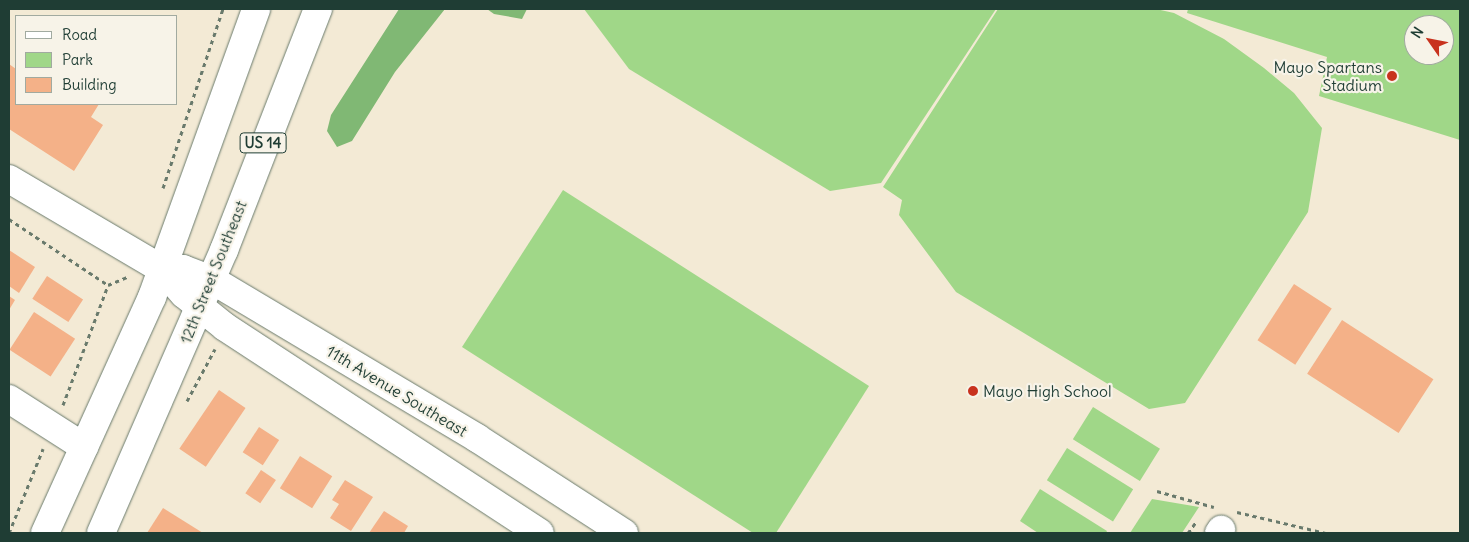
<!DOCTYPE html>
<html>
<head>
<meta charset="utf-8">
<style>
	body { margin:0 }
	#map { position:relative; width:1469px; height:542px; overflow:hidden; background:#f3ead5; font-family:Delius,sans-serif }
	div>[style] { position:absolute }
	.green>* { inset:0; background:#a0d788; transform-origin:0 0 }
	.forest>* { inset:0; background:#80b874 }
	.building>* { inset:0; background:#f4b188; transform-origin:0 0 }
	.path>* { height:3px; margin-top:-1.5px; transform-origin:0; background:repeating-linear-gradient(90deg,#697a6c 0 4px,transparent 0 8px) }
	.roads { filter:drop-shadow(0 0 1px #697a6c) drop-shadow(0 0 1px #697a6c) }
	.minor>* { height:28px; margin:-14px; padding:0 14px; transform-origin:14px; border-radius:14px; background:#fff }
	.major>* { height:28px; margin:-14px; padding:0 14px; transform-origin:14px; border-radius:14px; background:#fff }
	.dots>* { width:14px; height:14px; translate:-50% -50%; box-sizing:border-box; border:2px solid #f7f3e8; border-radius:50% }
	span { translate:-50% -50%; white-space:nowrap; text-align:center; line-height:1.15; -webkit-text-stroke:4.5px #f7f3e8; paint-order:stroke }
	.shield-label span { padding:1px 4px; background:#f7f3e8; border:1px solid; border-radius:4px; -webkit-text-stroke-width:0 }
	.shield-label { font-size:15px; color:#1f3d34; font-weight:700 }
	.poi-label { font-size:16px; color:#1f3d34 }
	.right { translate:-100% -50%; text-align:right }
	.left { translate:0 -50%; text-align:left }
	.street-label { font-size:16px; color:#1f3d34 }
	.frame { position:absolute; inset:0; border:10px solid #1f3d34; pointer-events:none }
	.legend { position:absolute; left:15px; top:15px; width:162px; height:90px; box-sizing:border-box; background:#f7f3e8; border:1px solid #a1aaa0; margin:0; padding:6px 9px; list-style:none; font-size:15px; color:#1f3d34 }
	.legend li { display:flex; align-items:center; gap:10px; height:25px }
	.legend b { width:25px; border:1px solid #a1aaa0 }
	.north { position:absolute; left:1404px; top:15px; width:50px; height:50px; box-sizing:border-box; background:#f7f3e8; border:1px solid #a1aaa0; border-radius:50%; rotate:303deg; font-size:14px; font-weight:700; line-height:20px; text-align:center; color:#1f3d34 }
	.north::after { content:''; display:block; margin:auto; width:18px; height:22px; background:#c8321e; clip-path:polygon(50% 0,100% 100%,50% 72%,0 100%) }
</style>
</head>
<body>
<div id="map">
	<div class="green">
		<div style="clip-path:polygon(584px 9px,996px 9px,881px 183px,830px 191px,629px 69px)"></div>
		<div style="clip-path:polygon(998px 9px,1156px 9px,1174px 13px,1224px 39px,1264px 68px,1294px 93px,1322px 128px,1308px 212px,1185px 403px,1149px 409px,956px 292px,899px 215px,902px 200px,883px 187px)"></div>
		<div style="clip-path:polygon(evenodd,1188px 9px,1460px 9px,1460px 140px,1319px 96px,1327px 57px,1187px 13px,1188px 9px,1414px 25px,1444px 25px,1444px 55px,1414px 55px,1414px 25px)"></div>
		<div style="clip-path:polygon(563px 190px,869px 386px,776px 533px,753px 533px,462px 347px)"></div>
		<div style="left:1093px;top:407px;width:79px;height:38px;rotate:32deg"></div>
		<div style="left:1067px;top:448px;width:78px;height:38px;rotate:32deg"></div>
		<div style="clip-path:polygon(1040px 489px,1107px 531px,1106px 533px,1038px 533px,1020px 521px)"></div>
		<div style="clip-path:polygon(1152px 499px,1199px 507px,1182px 533px,1130px 533px)"></div>
	</div>
	<div class="forest">
		<div style="clip-path:polygon(399px 9px,445px 9px,395px 72px,352px 141px,337px 147px,327px 131px,331px 115px)"></div>
		<div style="clip-path:polygon(487px 9px,527px 9px,522px 19px,494px 14px)"></div>
	</div>
	<div class="building">
		<div style="clip-path:polygon(9px 64px,16px 69px,16px 104px,99px 104px,91px 117px,103px 125px,74px 171px,9px 129px)"></div>
		<div style="clip-path:polygon(9px 250px,35px 267px,19px 293px,9px 286px)"></div>
		<div style="left:47px;top:276px;width:43px;height:27px;rotate:33deg"></div>
		<div style="left:1294px;top:284px;width:45px;height:67px;rotate:33deg"></div>
		<div style="clip-path:polygon(9px 296px,15px 300px,9px 310px)"></div>
		<div style="left:34px;top:312px;width:49px;height:45px;rotate:33deg"></div>
		<div style="left:1342px;top:320px;width:109px;height:64px;rotate:33deg"></div>
		<div style="left:219px;top:390px;width:32px;height:71px;rotate:34deg"></div>
		<div style="left:259px;top:427px;width:24px;height:30px;rotate:33deg"></div>
		<div style="left:300px;top:456px;width:38px;height:38px;rotate:32deg"></div>
		<div style="left:261px;top:470px;width:18px;height:28px;rotate:34deg"></div>
		<div style="clip-path:polygon(345px 480px,373px 497px,351px 531px,330px 518px,339px 504px,332px 500px)"></div>
		<div style="clip-path:polygon(163px 508px,203px 533px,147px 533px)"></div>
		<div style="clip-path:polygon(384px 511px,408px 526px,404px 533px,369px 533px)"></div>
	</div>
	<div class="path">
		<div style="left:163px;top:188px;width:189px;rotate:-71.5deg"></div>
		<div style="left:9px;top:219px;width:119px;rotate:33.7deg"></div>
		<div style="left:187px;top:401px;width:59px;rotate:-61.7deg"></div>
		<div style="left:63px;top:405px;width:128px;rotate:-69.4deg"></div>
		<div style="left:108px;top:285px;width:21px;rotate:-23deg"></div>
		<div style="left:1157px;top:491px;width:59px;rotate:15.7deg"></div>
		<div style="left:1237px;top:512px;width:91px;rotate:13.3deg"></div>
		<div style="left:9px;top:533px;width:91px;rotate:-68deg"></div>
		<div style="left:1188px;top:533px;width:14px;rotate:-54deg"></div>
	</div>
	<div class="roads">
		<div class="minor">
			<div style="left:9px;top:179px;width:178px;rotate:30.5deg"></div>
			<div style="left:9px;top:399px;width:89px;rotate:32.6deg"></div>
			<div style="left:1219px;top:533px;width:4px;rotate:-56deg"></div>
		</div>
		<div class="major">
			<div style="left:162px;top:269px;width:21px"></div>
			<div style="left:183px;top:269px;width:31px;rotate:21deg"></div>
			<div style="left:212px;top:280px;width:309px;rotate:30.8deg"></div>
			<div style="left:477px;top:438px;width:175px;rotate:32.9deg"></div>
			<div style="left:162px;top:269px;width:33px;rotate:49deg"></div>
			<div style="left:184px;top:294px;width:53px;rotate:38.8deg"></div>
			<div style="left:225px;top:327px;width:376px;rotate:33.2deg"></div>
			<div style="left:45px;top:533px;width:259px;rotate:-65.6deg"></div>
			<div style="left:152px;top:297px;width:306px;rotate:-70.1deg"></div>
			<div style="left:101px;top:533px;width:309px;rotate:-66.5deg"></div>
			<div style="left:224px;top:250px;width:259px;rotate:-68.7deg"></div>
		</div>
	</div>
	<div class="dots">
		<div style="left:1392px;top:76px;background:#c8321e"></div>
		<div style="left:973px;top:391px;background:#c8321e"></div>
	</div>
	<div class="shield-label">
		<span style="left:263px;top:143px">US 14</span>
	</div>
	<div class="poi-label">
		<span class="right" style="left:1382px;top:76px">Mayo Spartans<br>Stadium</span>
		<span class="left" style="left:983px;top:391px">Mayo High School</span>
	</div>
	<div class="street-label">
		<span style="left:213px;top:272px;rotate:-68deg">12th Street Southeast</span>
		<span style="left:397px;top:391px;rotate:31deg">11th Avenue Southeast</span>
	</div>
	<div class="frame"></div>
	<ul class="legend">
	<li><b style="height:6px;background:#fff"></b>Road</li>
	<li><b style="height:14px;background:#a0d788"></b>Park</li>
	<li><b style="height:14px;background:#f4b188"></b>Building</li>
	</ul>
	<div class="north">N</div>
</div>
</body>
</html>
